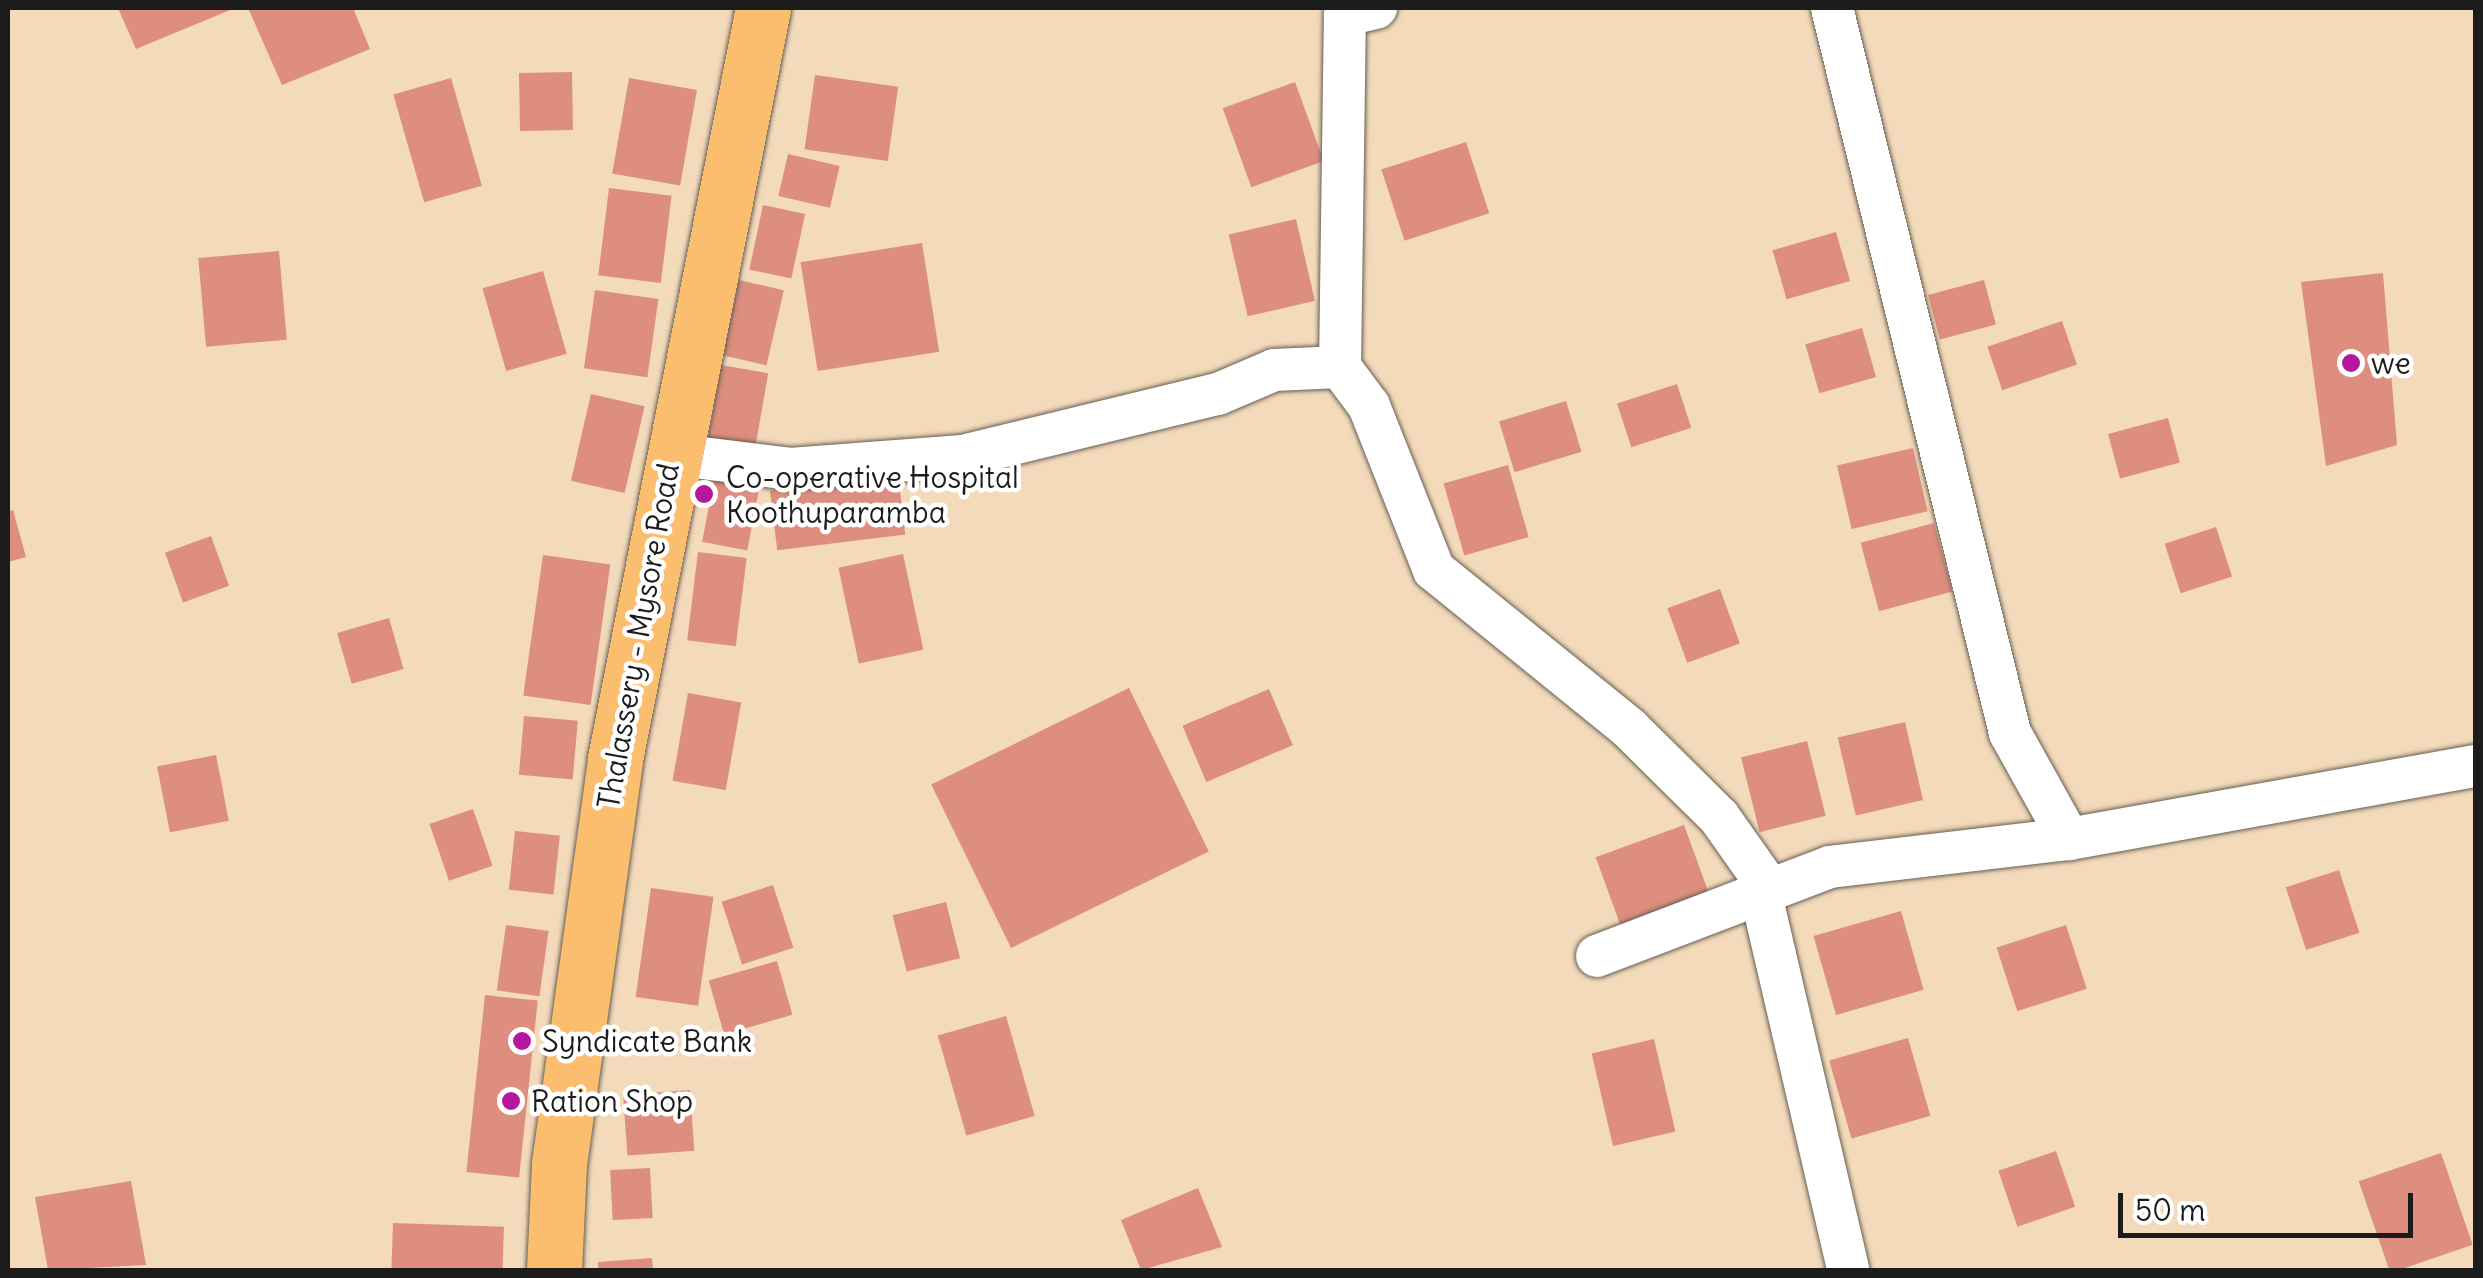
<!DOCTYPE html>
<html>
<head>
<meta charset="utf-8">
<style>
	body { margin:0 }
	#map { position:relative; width:2483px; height:1278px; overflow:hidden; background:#f2daba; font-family:Delius,sans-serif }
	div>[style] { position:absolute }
	.building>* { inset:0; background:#dd8e7e; transform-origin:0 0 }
	.roads { filter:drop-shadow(0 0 2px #675e53) drop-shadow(0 0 2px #675e53) }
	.minor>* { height:42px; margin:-21px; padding:0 21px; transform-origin:21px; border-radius:21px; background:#fff }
	.primary>* { height:55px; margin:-27.5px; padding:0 27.5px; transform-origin:27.5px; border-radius:27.5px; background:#fbbe6e }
	.dots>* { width:28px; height:28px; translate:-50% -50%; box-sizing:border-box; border:5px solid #fff; border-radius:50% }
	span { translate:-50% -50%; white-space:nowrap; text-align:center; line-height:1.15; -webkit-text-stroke:9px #fff; paint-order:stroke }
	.poi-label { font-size:30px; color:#1c1c1c }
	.left { translate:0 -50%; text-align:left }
	.street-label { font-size:30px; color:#1c1c1c }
	.frame { position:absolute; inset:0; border:10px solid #1c1c1c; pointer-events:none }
	.scale { position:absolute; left:2118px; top:1193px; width:295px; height:45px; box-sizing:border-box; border:5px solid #1c1c1c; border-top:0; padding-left:12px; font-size:30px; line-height:35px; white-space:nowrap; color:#1c1c1c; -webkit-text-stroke:8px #fff; paint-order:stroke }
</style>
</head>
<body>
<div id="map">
	<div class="building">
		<div style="clip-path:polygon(118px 8px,235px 8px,136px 49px)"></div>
		<div style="clip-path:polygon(248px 8px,353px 8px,370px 49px,282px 85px)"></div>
		<div style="left:572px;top:72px;width:58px;height:53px;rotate:89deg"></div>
		<div style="left:815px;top:75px;width:84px;height:75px;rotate:8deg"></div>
		<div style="left:451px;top:78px;width:112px;height:60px;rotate:74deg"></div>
		<div style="left:629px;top:78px;width:69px;height:97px;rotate:10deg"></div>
		<div style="left:1295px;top:82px;width:84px;height:77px;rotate:70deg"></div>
		<div style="left:1466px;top:142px;width:75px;height:89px;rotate:72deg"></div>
		<div style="left:788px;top:154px;width:53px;height:43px;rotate:13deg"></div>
		<div style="left:609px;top:188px;width:63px;height:88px;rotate:7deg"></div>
		<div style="left:763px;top:205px;width:43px;height:66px;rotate:12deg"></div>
		<div style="left:1296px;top:219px;width:84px;height:69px;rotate:77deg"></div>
		<div style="left:1836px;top:232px;width:51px;height:66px;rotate:74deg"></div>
		<div style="left:922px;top:243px;width:110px;height:123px;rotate:81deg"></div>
		<div style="left:279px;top:251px;width:89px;height:81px;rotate:85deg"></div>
		<div style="left:543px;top:271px;width:86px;height:63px;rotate:74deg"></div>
		<div style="clip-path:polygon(2383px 273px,2397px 445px,2326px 466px,2301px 282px)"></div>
		<div style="left:739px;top:280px;width:46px;height:77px;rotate:13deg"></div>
		<div style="left:1984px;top:280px;width:46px;height:58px;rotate:75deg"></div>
		<div style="left:595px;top:290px;width:64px;height:79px;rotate:8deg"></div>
		<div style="left:2062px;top:321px;width:46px;height:79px;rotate:71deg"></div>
		<div style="left:1862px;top:328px;width:51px;height:59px;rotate:74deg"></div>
		<div style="left:721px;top:365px;width:48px;height:77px;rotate:10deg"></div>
		<div style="left:1677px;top:384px;width:46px;height:63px;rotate:72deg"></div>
		<div style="left:591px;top:394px;width:55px;height:89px;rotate:13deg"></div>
		<div style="left:1566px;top:401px;width:53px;height:70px;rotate:73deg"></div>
		<div style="left:2168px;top:418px;width:46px;height:62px;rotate:75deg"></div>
		<div style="left:1913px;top:448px;width:65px;height:78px;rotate:77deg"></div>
		<div style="left:1508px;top:465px;width:75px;height:67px;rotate:74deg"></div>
		<div style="left:716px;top:470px;width:46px;height:73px;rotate:11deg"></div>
		<div style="left:898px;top:475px;width:60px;height:129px;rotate:83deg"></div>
		<div style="clip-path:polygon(13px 510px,26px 557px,8px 562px,8px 512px)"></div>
		<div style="left:1934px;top:523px;width:71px;height:76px;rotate:75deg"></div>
		<div style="left:2216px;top:527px;width:52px;height:54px;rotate:72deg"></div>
		<div style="left:211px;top:536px;width:53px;height:49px;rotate:70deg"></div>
		<div style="left:698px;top:552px;width:49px;height:89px;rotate:7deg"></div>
		<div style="left:903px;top:554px;width:98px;height:66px;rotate:78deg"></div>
		<div style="left:543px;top:555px;width:68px;height:142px;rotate:8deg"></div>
		<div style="left:1720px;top:589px;width:58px;height:56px;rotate:70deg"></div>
		<div style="left:389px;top:618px;width:53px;height:54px;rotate:74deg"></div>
		<div style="left:1129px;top:688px;width:182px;height:220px;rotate:64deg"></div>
		<div style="left:1269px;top:689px;width:61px;height:94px;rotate:67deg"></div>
		<div style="left:688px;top:693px;width:54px;height:89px;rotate:10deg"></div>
		<div style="left:524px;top:716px;width:54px;height:59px;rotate:5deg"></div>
		<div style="left:1905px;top:722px;width:80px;height:69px;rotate:77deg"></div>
		<div style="left:1807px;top:741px;width:77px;height:68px;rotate:76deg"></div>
		<div style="left:216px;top:755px;width:67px;height:60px;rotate:79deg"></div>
		<div style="left:473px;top:809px;width:60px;height:46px;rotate:71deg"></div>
		<div style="left:1684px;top:825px;width:77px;height:94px;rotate:70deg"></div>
		<div style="left:515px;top:831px;width:45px;height:59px;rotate:6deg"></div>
		<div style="left:2339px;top:870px;width:66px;height:56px;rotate:72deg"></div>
		<div style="left:773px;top:885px;width:66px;height:54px;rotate:72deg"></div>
		<div style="left:651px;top:888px;width:63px;height:110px;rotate:8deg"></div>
		<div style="left:946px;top:902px;width:58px;height:55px;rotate:76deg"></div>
		<div style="left:1901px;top:911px;width:82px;height:91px;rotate:74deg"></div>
		<div style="left:506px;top:925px;width:43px;height:66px;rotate:8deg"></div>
		<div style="left:2066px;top:925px;width:67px;height:73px;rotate:72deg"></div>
		<div style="left:777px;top:961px;width:56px;height:71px;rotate:74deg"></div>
		<div style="left:485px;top:995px;width:53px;height:178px;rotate:6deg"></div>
		<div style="left:1006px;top:1016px;width:104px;height:71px;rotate:74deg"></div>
		<div style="left:1908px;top:1038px;width:81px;height:82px;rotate:74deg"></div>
		<div style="left:1654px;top:1039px;width:95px;height:64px;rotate:77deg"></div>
		<div style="left:690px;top:1090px;width:61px;height:67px;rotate:86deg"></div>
		<div style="left:2056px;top:1151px;width:59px;height:61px;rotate:71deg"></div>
		<div style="left:2441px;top:1153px;width:97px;height:87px;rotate:71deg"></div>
		<div style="left:650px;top:1168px;width:50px;height:40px;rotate:87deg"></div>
		<div style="clip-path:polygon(131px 1181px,146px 1265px,48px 1270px,35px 1197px)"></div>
		<div style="clip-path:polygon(1198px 1188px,1222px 1247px,1141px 1270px,1121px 1220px)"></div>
		<div style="left:393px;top:1223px;width:111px;height:47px;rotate:2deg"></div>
		<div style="clip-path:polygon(652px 1258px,653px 1270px,598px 1270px,598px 1262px)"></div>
	</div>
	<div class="roads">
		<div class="minor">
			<div style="left:1340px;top:367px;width:352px;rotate:-89.2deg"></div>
			<div style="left:1345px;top:15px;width:32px;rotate:-13deg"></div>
			<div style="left:670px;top:454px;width:121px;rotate:7.1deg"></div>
			<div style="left:790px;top:469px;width:173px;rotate:-4.3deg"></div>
			<div style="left:963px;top:456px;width:262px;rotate:-13.7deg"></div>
			<div style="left:1218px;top:394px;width:61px;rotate:-23.2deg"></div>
			<div style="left:1274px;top:370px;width:66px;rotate:-2.6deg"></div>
			<div style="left:1340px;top:367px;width:49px;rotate:53.4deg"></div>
			<div style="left:1369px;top:406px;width:176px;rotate:68.4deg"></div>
			<div style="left:1434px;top:570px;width:251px;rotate:39deg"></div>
			<div style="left:1629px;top:728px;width:127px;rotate:44.7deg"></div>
			<div style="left:1719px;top:817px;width:87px;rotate:54.8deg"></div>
			<div style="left:2069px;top:839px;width:413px;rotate:-10.2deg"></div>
			<div style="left:1762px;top:899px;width:381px;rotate:76.9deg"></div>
			<div style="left:1597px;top:956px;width:249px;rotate:-20.9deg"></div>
			<div style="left:1830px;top:867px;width:241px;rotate:-6.7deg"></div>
			<div style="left:2069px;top:839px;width:121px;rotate:-119.1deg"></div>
			<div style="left:2010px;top:733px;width:747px;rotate:-103.79deg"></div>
		</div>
		<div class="primary">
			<div style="left:554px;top:1270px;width:106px;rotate:-87.3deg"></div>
			<div style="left:559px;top:1164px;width:409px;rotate:-82.1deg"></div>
			<div style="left:615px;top:759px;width:765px;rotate:-78.85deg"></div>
		</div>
	</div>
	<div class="dots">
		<div style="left:2351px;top:363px;background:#b5179e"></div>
		<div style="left:704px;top:494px;background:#b5179e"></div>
		<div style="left:522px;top:1041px;background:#b5179e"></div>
		<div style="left:511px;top:1101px;background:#b5179e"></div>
	</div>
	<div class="poi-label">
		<span class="left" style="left:2371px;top:363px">we</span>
		<span class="left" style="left:726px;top:494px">Co-operative Hospital<br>Koothuparamba</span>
		<span class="left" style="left:542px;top:1041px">Syndicate Bank</span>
		<span class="left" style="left:531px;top:1101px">Ration Shop</span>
	</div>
	<div class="street-label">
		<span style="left:638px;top:636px;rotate:-80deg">Thalassery - Mysore Road</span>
	</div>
	<div class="frame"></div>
	<div class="scale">50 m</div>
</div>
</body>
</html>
